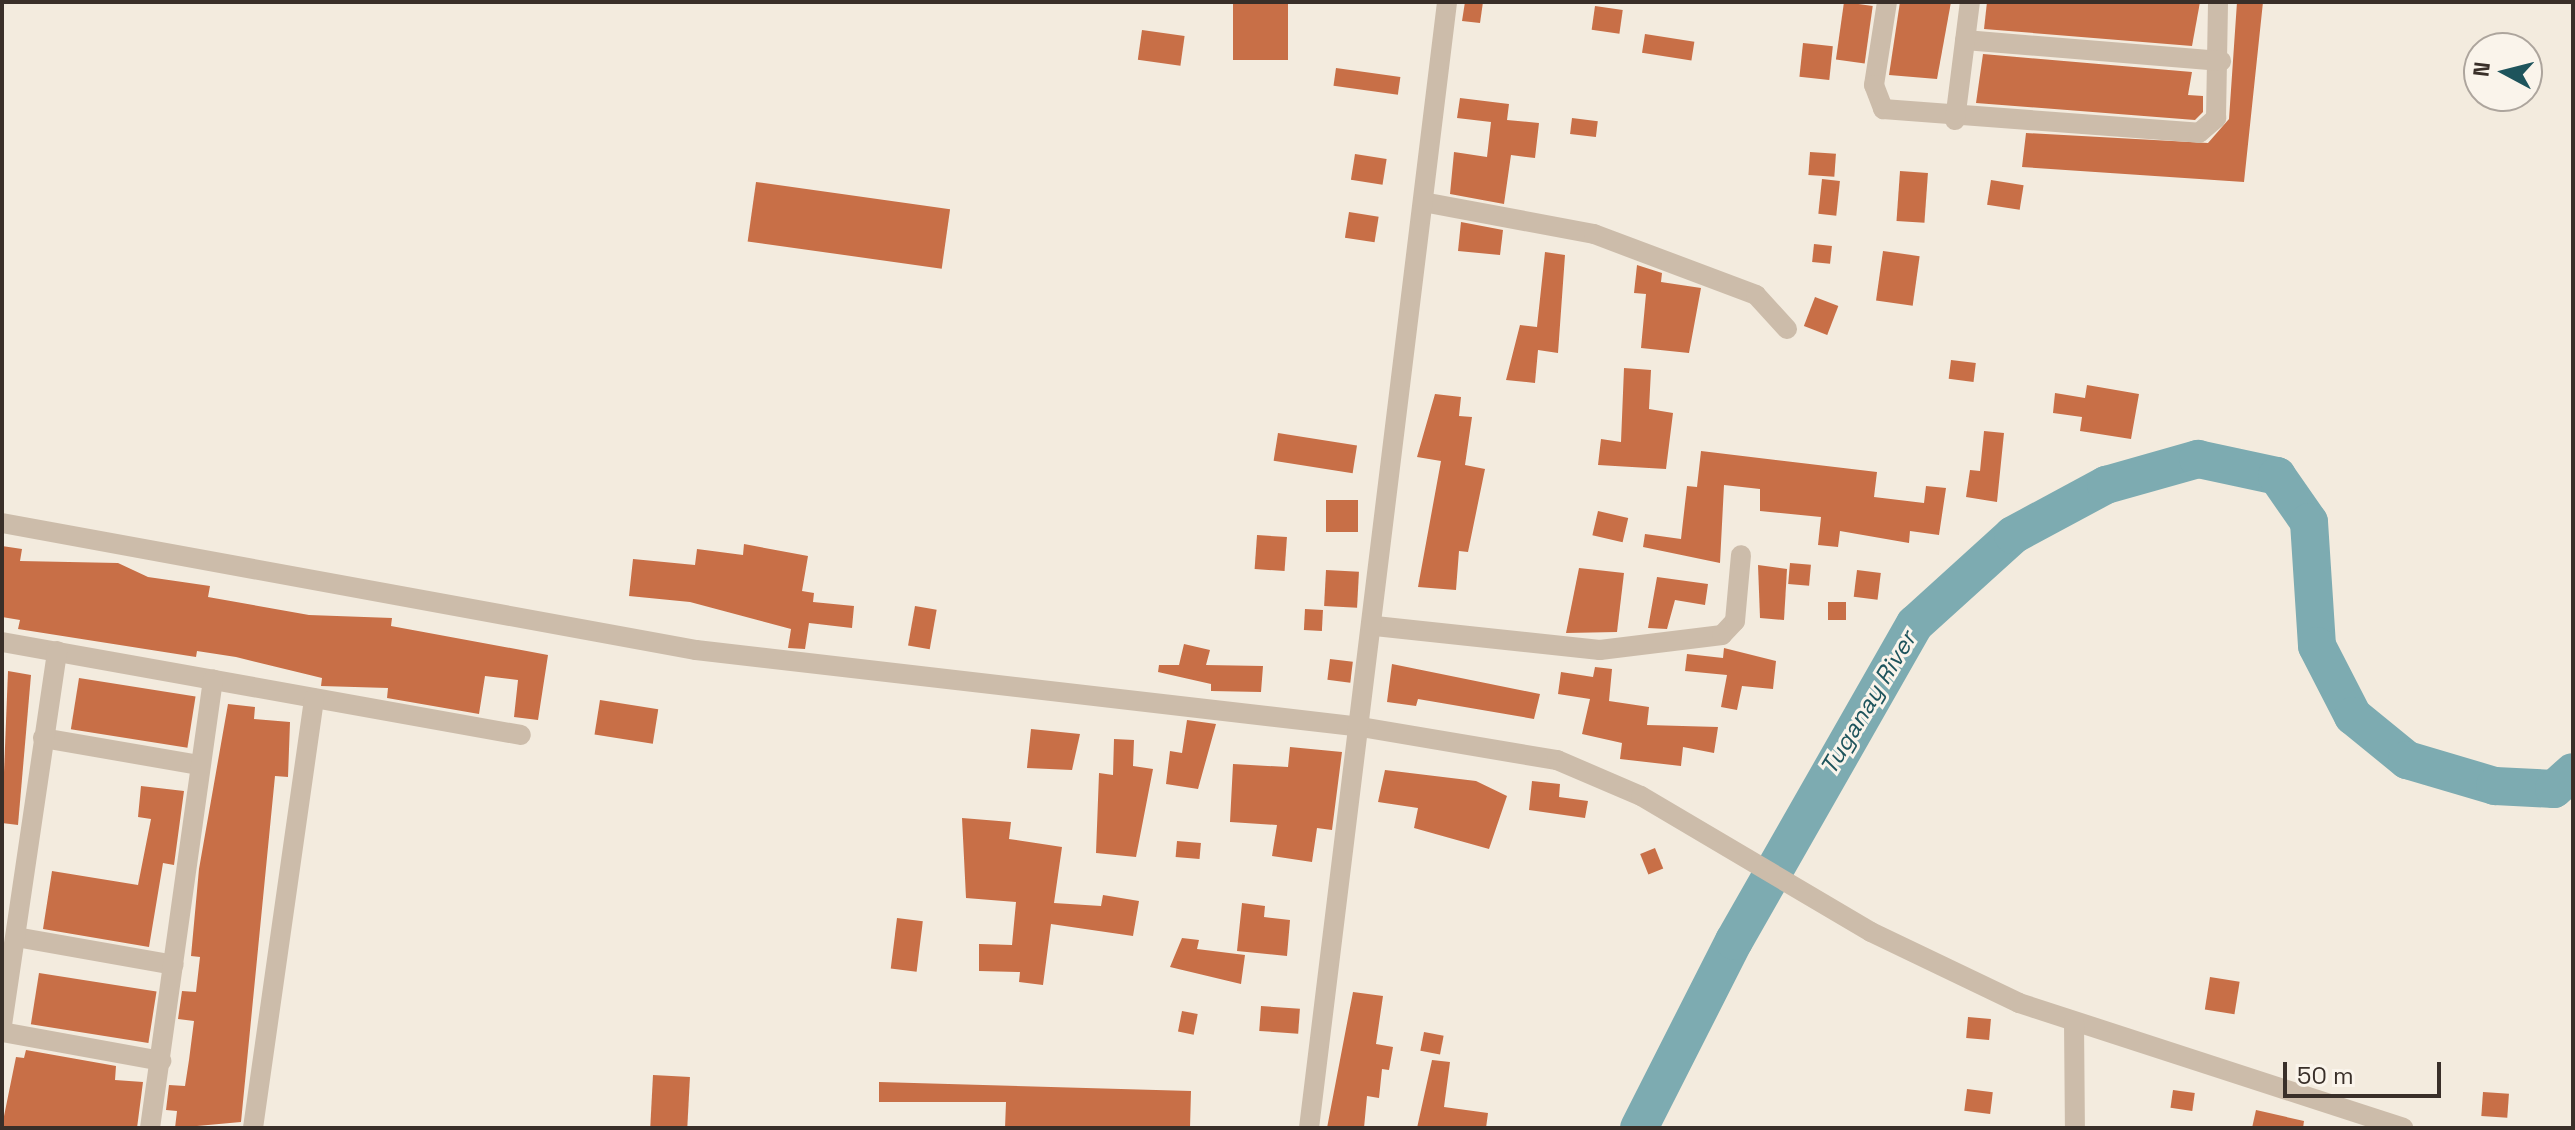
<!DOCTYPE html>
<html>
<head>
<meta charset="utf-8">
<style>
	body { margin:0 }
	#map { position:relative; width:2575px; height:1130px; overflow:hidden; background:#f3ebde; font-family:"Space Grotesk",sans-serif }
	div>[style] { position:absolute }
	.river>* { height:38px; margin:-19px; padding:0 19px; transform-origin:19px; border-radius:19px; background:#7dabb1 }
	.building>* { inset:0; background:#c86f47; transform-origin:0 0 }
	.minor>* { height:20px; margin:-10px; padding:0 10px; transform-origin:10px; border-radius:10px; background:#ccbcaa }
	span { translate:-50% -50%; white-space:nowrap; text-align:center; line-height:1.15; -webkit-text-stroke:6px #faf4eb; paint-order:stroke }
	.water-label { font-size:24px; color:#1e545c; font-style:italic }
	.frame { position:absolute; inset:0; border:4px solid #392f29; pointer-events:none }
	.north { position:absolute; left:2463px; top:32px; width:80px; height:80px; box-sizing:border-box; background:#faf4eb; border:2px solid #ada59d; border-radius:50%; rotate:277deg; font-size:22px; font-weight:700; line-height:32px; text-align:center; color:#392f29 }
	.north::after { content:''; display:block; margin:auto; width:28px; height:36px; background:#1e545c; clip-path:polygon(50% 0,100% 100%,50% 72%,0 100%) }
	.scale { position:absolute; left:2283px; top:1062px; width:158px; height:36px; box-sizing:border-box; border:4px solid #392f29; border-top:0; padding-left:10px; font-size:24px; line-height:28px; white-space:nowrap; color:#392f29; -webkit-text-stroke:6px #faf4eb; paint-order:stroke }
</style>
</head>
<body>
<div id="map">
	<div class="river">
		<div style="left:1639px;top:1128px;width:210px;rotate:-63.1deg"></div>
		<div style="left:1734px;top:941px;width:365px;rotate:-60.3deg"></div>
		<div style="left:1915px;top:624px;width:132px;rotate:-42.2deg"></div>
		<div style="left:2013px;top:535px;width:106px;rotate:-28.3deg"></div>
		<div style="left:2106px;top:485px;width:96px;rotate:-15.8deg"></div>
		<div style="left:2198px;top:459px;width:81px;rotate:12.1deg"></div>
		<div style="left:2277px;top:476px;width:56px;rotate:55.2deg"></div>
		<div style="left:2309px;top:522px;width:124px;rotate:86.3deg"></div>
		<div style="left:2317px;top:646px;width:79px;rotate:62.8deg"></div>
		<div style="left:2353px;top:716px;width:70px;rotate:39.2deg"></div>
		<div style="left:2407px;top:760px;width:92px;rotate:16.5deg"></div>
		<div style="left:2495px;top:786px;width:59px;rotate:2.9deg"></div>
		<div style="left:2554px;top:789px;width:25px;rotate:-42deg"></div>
	</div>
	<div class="building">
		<div style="left:1233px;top:2px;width:55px;height:58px"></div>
		<div style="clip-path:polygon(1465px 2px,1483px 2px,1480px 23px,1462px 21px)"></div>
		<div style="left:1844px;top:2px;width:29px;height:58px;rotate:8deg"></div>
		<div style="clip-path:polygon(1900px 2px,1951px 2px,1937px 79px,1889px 75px)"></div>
		<div style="clip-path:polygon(1987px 2px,2200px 2px,2192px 46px,1984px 29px)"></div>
		<div style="clip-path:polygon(2237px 2px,2263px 2px,2244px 182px,2022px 167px,2026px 133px,2208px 143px,2229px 119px)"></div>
		<div style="left:1595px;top:6px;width:28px;height:24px;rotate:8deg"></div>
		<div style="left:1142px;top:30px;width:43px;height:30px;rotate:8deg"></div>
		<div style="left:1645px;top:34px;width:50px;height:19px;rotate:9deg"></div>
		<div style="left:1803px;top:43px;width:30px;height:34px;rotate:6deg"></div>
		<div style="clip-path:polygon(1983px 54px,2192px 72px,2188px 95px,2203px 96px,2203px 112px,2195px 120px,1976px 103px)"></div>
		<div style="left:1336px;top:68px;width:65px;height:18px;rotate:8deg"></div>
		<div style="clip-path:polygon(1460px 98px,1509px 104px,1507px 120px,1539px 123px,1535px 158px,1511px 155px,1504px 204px,1450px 194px,1454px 152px,1487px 157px,1491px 122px,1457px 118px)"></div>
		<div style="left:1572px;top:118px;width:26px;height:16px;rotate:7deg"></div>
		<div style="left:1810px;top:152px;width:26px;height:23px;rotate:4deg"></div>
		<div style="left:1355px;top:154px;width:32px;height:26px;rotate:9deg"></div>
		<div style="left:1900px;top:171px;width:28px;height:50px;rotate:4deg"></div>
		<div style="left:1822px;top:179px;width:18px;height:35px;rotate:6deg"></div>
		<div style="left:1991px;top:180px;width:33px;height:25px;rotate:9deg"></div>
		<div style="left:756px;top:182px;width:196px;height:60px;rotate:8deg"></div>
		<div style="left:1349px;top:212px;width:30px;height:26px;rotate:9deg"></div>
		<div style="clip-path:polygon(1461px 222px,1503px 230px,1500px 255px,1458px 251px)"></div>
		<div style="left:1814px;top:244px;width:18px;height:18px;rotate:6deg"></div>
		<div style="left:1883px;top:251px;width:37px;height:50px;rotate:8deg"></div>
		<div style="clip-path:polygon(1545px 252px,1565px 255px,1558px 353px,1538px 350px,1535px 383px,1506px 380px,1520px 325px,1537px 327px)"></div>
		<div style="clip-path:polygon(1637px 265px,1662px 273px,1661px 282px,1701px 288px,1689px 353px,1641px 348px,1646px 294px,1634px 293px)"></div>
		<div style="left:1815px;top:297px;width:25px;height:31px;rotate:21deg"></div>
		<div style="left:1951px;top:360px;width:25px;height:19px;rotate:7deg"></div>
		<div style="clip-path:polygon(1624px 368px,1651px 370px,1649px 409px,1673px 413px,1666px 469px,1598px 465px,1601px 439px,1621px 442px)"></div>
		<div style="clip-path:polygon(2087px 385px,2139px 394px,2131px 439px,2080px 431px,2082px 417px,2053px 413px,2055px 393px,2085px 398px)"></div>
		<div style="clip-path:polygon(1435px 394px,1461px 397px,1459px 416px,1472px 417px,1465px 465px,1485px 469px,1468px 552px,1459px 551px,1456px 590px,1418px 587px,1441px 461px,1417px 457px)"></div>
		<div style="clip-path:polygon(1984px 431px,2004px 433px,1997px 502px,1966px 497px,1970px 470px,1980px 471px)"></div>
		<div style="left:1278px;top:433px;width:80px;height:28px;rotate:9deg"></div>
		<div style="clip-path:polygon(1701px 451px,1877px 472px,1874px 497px,1924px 503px,1926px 486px,1946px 488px,1939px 535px,1910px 531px,1909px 543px,1840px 531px,1838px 547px,1818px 545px,1821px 517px,1760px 511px,1760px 489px,1724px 485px,1720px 563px,1643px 547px,1645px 534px,1681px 539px,1687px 486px,1697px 487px)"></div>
		<div style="left:1326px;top:500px;width:32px;height:32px"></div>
		<div style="left:1598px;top:511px;width:31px;height:25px;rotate:13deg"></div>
		<div style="left:1257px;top:535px;width:30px;height:34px;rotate:4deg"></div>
		<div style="clip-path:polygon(744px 544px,808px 556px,802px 591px,814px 593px,813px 602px,854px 606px,852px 628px,809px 623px,805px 649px,788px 648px,791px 629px,690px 602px,629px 596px,633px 559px,695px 565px,697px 549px,743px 555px)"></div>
		<div style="clip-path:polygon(2px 546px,22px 549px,20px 561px,118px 563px,148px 577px,210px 586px,208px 597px,309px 615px,392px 618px,391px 626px,548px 655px,538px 720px,514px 717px,518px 680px,485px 676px,479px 714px,387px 698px,388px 688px,321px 686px,322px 678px,236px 657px,197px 651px,196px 657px,18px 629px,20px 620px,2px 617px)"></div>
		<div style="left:1790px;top:563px;width:21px;height:21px;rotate:5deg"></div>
		<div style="clip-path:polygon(1758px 565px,1787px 569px,1784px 620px,1760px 618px)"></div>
		<div style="clip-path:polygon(1579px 568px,1624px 573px,1617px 632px,1566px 633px)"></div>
		<div style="left:1326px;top:570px;width:33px;height:36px;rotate:3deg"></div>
		<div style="left:1857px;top:570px;width:24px;height:27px;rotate:7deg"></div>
		<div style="clip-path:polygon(1657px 577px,1708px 584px,1705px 605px,1675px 600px,1667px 629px,1648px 628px)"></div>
		<div style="left:1828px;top:602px;width:18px;height:18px"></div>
		<div style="left:915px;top:606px;width:22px;height:40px;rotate:10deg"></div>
		<div style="left:1305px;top:609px;width:18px;height:21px;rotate:3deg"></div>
		<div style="clip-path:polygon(1184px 644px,1210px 650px,1206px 665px,1263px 666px,1261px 692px,1211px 691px,1211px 684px,1158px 672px,1159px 665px,1179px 665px)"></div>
		<div style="clip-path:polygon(1724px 648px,1776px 661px,1773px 689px,1742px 686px,1737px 710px,1721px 707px,1727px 675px,1685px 671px,1687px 654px,1723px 658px)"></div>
		<div style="left:1330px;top:659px;width:23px;height:21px;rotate:7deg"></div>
		<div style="clip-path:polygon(1392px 664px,1540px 694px,1534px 719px,1418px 699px,1416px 706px,1387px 702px)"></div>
		<div style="clip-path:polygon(1595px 667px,1612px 669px,1609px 701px,1649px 707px,1647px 725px,1718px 727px,1714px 753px,1683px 747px,1681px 766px,1620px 759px,1622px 743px,1582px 734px,1590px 699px,1558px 694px,1561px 672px,1593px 677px)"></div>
		<div style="clip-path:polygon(8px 671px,31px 675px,18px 825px,2px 823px)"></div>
		<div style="left:79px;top:678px;width:118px;height:52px;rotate:9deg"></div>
		<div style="left:600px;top:700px;width:59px;height:35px;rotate:9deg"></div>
		<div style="clip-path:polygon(228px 704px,255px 707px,254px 719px,290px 722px,288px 777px,275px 776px,241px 1122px,175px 1128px,177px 1111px,166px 1110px,169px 1085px,185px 1086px,189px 1060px,194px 1021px,178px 1019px,182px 991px,196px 992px,200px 957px,191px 956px,199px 869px)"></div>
		<div style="clip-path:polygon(1187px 720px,1216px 724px,1198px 789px,1166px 784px,1170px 751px,1182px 753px)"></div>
		<div style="clip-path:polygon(1031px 729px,1080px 734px,1072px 770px,1027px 768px)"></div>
		<div style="clip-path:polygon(1114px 739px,1134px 740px,1133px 766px,1153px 769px,1136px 857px,1096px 853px,1099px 773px,1113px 775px)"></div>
		<div style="clip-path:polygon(1290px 747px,1342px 752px,1332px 830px,1317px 828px,1312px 862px,1272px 856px,1277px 825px,1230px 822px,1233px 764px,1288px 767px)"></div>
		<div style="clip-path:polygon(1385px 770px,1476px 781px,1507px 796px,1489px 849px,1414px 828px,1418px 808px,1378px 802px)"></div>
		<div style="clip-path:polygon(1532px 781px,1560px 784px,1559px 797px,1588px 801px,1585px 818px,1529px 810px)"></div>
		<div style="clip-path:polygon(141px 786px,184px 791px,174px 865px,163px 863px,149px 947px,43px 929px,52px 871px,138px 885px,151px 819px,138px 817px)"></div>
		<div style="clip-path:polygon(962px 818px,1011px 822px,1009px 839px,1062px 847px,1054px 903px,1101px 906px,1103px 895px,1139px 901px,1133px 936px,1051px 924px,1043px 985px,1019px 982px,1020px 972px,979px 971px,979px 944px,1012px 945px,1016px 902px,966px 898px)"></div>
		<div style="left:1177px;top:841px;width:24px;height:16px;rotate:5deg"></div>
		<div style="left:1655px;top:848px;width:22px;height:16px;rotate:68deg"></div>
		<div style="clip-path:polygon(1242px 903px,1265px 906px,1264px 917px,1290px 920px,1287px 956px,1237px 951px)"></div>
		<div style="left:897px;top:918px;width:26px;height:51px;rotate:7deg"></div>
		<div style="clip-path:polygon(1182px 938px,1199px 940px,1197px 949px,1245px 955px,1241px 984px,1170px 967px)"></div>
		<div style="left:39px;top:973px;width:119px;height:52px;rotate:9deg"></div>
		<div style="left:2210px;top:977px;width:30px;height:33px;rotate:9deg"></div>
		<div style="clip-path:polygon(1353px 992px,1383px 996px,1376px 1044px,1393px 1047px,1389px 1070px,1382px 1069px,1379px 1098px,1367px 1096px,1364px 1128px,1327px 1128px)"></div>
		<div style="left:1261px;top:1006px;width:39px;height:25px;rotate:4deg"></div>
		<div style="left:1182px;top:1011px;width:16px;height:21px;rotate:11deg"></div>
		<div style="left:1968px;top:1017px;width:23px;height:21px;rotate:5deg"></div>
		<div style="left:1424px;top:1032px;width:20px;height:19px;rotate:11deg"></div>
		<div style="clip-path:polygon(26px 1050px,116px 1066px,115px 1080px,143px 1082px,137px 1128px,2px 1126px,16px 1057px,24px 1058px)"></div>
		<div style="clip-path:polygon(1432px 1060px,1450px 1062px,1444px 1107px,1488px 1113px,1486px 1128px,1417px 1128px)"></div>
		<div style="left:653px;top:1075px;width:37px;height:51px;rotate:3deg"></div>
		<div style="clip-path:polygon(879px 1082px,1191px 1091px,1190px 1128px,1005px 1128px,1006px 1102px,879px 1102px)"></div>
		<div style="left:1967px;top:1089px;width:26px;height:22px;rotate:7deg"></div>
		<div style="left:2173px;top:1090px;width:22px;height:18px;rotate:8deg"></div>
		<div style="left:2483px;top:1092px;width:26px;height:24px;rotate:4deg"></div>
		<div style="clip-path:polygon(2256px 1110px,2304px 1121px,2303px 1128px,2252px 1128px)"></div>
	</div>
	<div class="minor">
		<div style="left:1887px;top:2px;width:84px;rotate:98.9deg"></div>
		<div style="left:1874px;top:85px;width:26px;rotate:69deg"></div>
		<div style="left:1883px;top:109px;width:317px;rotate:4.3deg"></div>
		<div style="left:2199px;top:133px;width:23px;rotate:-41deg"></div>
		<div style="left:2216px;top:118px;width:116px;rotate:-89deg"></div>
		<div style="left:1965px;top:40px;width:257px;rotate:4.7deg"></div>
		<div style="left:1955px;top:120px;width:119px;rotate:-82.8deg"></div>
		<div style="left:1423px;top:202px;width:174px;rotate:10.6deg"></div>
		<div style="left:1594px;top:234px;width:173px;rotate:20.6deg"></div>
		<div style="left:1756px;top:295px;width:46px;rotate:47.6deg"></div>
		<div style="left:2px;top:523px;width:706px;rotate:10.37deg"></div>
		<div style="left:696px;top:650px;width:669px;rotate:6.6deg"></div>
		<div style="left:1361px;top:727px;width:199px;rotate:9.6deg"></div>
		<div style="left:1557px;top:760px;width:91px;rotate:23.2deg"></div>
		<div style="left:1641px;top:796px;width:267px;rotate:30.6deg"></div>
		<div style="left:1871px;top:932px;width:164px;rotate:25.6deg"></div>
		<div style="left:2019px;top:1003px;width:404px;rotate:18deg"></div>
		<div style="left:1375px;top:626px;width:226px;rotate:6.1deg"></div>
		<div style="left:1600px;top:650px;width:123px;rotate:-7deg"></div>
		<div style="left:1722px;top:635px;width:19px;rotate:-47deg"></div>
		<div style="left:1735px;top:621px;width:66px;rotate:-84.8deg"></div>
		<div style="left:2px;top:642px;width:527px;rotate:10.16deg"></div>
		<div style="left:43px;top:738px;width:159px;rotate:9.8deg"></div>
		<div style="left:16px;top:937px;width:160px;rotate:10deg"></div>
		<div style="left:2074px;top:1022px;width:106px;rotate:89.5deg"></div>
		<div style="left:2px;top:1025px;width:378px;rotate:-81.6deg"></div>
		<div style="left:2px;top:1032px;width:162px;rotate:10.3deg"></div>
		<div style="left:150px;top:1128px;width:453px;rotate:-82deg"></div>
		<div style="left:253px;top:1128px;width:434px;rotate:-81.9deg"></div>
		<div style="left:1309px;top:1128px;width:1134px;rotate:-83.01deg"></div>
	</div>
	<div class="water-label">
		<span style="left:1868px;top:703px;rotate:-59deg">Tuganay River</span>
	</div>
	<div class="frame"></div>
	<div class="north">N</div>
	<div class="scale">50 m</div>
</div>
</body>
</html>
